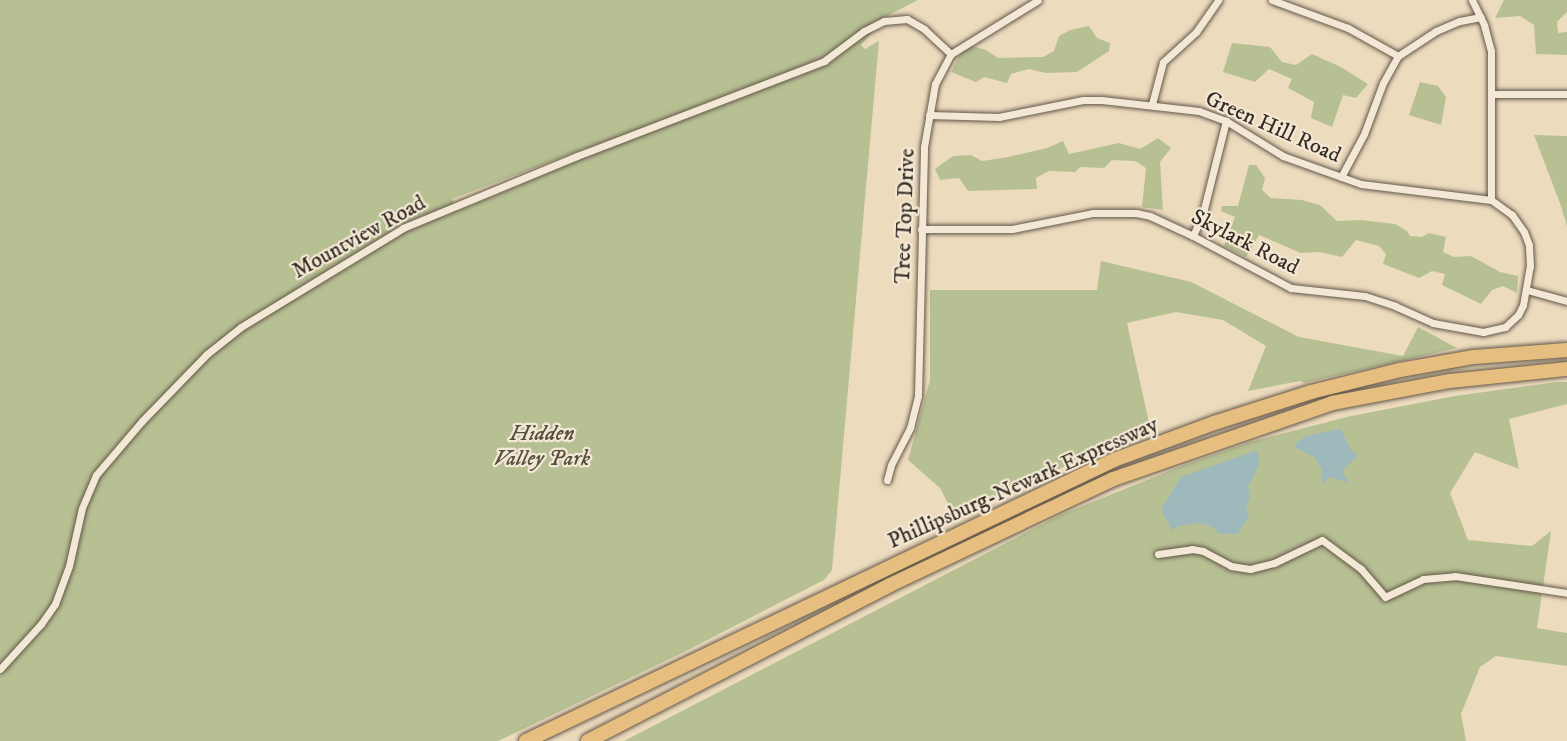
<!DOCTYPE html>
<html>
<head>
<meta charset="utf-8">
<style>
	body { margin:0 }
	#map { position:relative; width:1567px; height:741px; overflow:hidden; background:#eddbbe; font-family:"IM FELL DW Pica",serif }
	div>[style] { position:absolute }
	.green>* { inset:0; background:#b7c093 }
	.water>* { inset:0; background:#9db9bb }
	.roads { filter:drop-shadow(0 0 2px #635749) drop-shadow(0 0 2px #635749) }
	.minor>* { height:7px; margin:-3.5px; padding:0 3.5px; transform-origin:3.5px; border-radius:3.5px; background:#f3e8d5 }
	.motorway>* { height:14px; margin:-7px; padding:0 7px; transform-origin:7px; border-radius:7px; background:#e6be7f }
	span { translate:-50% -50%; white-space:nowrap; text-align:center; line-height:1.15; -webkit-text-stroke:4.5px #f3e8d5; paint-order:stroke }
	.street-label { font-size:22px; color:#352b22 }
	.park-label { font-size:22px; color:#56503e; font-style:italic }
</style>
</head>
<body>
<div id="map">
	<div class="green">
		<div style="clip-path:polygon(evenodd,0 0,918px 0,887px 16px,861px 45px,865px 49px,879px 41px,832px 570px,824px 580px,678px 655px,498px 741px,0 741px,0 0,587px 148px,593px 154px,458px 211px,452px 199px,587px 148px)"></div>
		<div style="clip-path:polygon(1504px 0,1567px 0,1567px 12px,1557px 22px,1558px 33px,1567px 32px,1567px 55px,1536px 54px,1534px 25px,1520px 16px,1495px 18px)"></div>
		<div style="clip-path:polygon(1089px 26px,1097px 38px,1110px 43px,1109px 51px,1077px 72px,1046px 73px,1029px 69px,1011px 74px,1007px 83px,984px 77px,976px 82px,951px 72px,965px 44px,986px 50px,998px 58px,1043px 57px,1054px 51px,1059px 36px,1070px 30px)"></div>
		<div style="clip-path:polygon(1232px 43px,1270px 47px,1282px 62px,1296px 65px,1312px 54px,1341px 67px,1368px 84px,1356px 98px,1343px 95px,1332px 127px,1311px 118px,1314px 102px,1288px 88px,1292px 79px,1269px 69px,1255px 82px,1223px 72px)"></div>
		<div style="clip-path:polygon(1420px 82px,1438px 86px,1446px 97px,1441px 125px,1409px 115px)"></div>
		<div style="clip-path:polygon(1534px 135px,1567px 136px,1567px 226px,1561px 206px)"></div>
		<div style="clip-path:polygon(1158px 138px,1171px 148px,1160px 162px,1163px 210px,1142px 207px,1146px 168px,1135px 161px,1112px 160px,1104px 168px,1080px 167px,1075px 172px,1049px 171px,1036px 178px,1037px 189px,968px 191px,959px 178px,940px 180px,935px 169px,953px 156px,971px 155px,982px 161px,1008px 157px,1047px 148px,1063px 141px,1069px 154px,1119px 143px,1140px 149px)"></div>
		<div style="clip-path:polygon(1249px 165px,1256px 165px,1265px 178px,1262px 190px,1271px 198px,1302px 200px,1320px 205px,1337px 221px,1361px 220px,1395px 224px,1407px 231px,1410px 236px,1422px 237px,1429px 233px,1446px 237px,1443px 252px,1454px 257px,1471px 256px,1500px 272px,1518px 276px,1517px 293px,1503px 286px,1492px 290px,1481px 304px,1442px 285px,1445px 274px,1432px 271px,1419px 278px,1383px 264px,1386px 254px,1379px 246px,1356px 240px,1342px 257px,1319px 252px,1301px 253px,1259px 235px,1246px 257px,1224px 246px,1235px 217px,1221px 211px,1222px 206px,1238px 206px)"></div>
		<div style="clip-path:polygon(1101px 261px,1191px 282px,1299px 337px,1403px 356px,1418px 327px,1457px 348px,1304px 383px,1300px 381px,1248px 391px,1266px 346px,1223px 320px,1176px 312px,1127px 323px,1151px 432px,1098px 451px,955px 517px,940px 488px,908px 460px,930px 380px,930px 290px,1097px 290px)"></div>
		<div style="clip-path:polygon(1556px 382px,1567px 382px,1567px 404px,1509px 419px,1519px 469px,1475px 452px,1450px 493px,1468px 540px,1532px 546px,1551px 531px,1537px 628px,1567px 633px,1567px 666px,1496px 656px,1480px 667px,1461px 714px,1466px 741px,624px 741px,1058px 516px,1184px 465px,1253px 441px,1351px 416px,1455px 396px)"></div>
	</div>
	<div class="water">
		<div style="clip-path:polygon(1341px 429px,1350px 449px,1358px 455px,1342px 471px,1349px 483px,1329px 477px,1322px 484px,1322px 470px,1314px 457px,1296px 448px,1296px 443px,1306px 436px)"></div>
		<div style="clip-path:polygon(1258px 450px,1259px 465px,1248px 487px,1250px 498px,1246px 508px,1249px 517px,1237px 534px,1220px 534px,1212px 527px,1200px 523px,1178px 526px,1172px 531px,1161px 509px,1181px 477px)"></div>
	</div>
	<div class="roads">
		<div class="minor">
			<div style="left:1272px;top:0;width:81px;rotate:20.2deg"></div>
			<div style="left:1348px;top:28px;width:57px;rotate:29.2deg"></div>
			<div style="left:1472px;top:0;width:28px;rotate:64deg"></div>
			<div style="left:1484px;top:25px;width:27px;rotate:75deg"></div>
			<div style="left:1491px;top:51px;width:149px;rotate:90deg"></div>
			<div style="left:1492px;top:94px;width:75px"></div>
			<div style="left:1152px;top:104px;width:43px;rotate:-75.3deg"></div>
			<div style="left:1163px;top:62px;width:45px;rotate:-42.3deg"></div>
			<div style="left:1196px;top:32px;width:39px;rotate:-55deg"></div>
			<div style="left:1341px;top:177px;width:49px;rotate:-61.9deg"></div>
			<div style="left:1364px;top:134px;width:54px;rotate:-69.6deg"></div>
			<div style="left:1383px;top:83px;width:31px;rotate:-61deg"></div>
			<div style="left:1398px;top:56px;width:45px;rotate:-33.3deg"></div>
			<div style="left:1436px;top:31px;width:26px;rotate:-23deg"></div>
			<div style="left:1460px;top:21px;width:21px;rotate:-11deg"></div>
			<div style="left:921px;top:229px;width:91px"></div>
			<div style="left:1012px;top:229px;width:83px;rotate:-11.2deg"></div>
			<div style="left:1093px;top:213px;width:43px"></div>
			<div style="left:1136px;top:213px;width:14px;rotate:12deg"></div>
			<div style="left:1150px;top:216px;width:47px;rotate:24.9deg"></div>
			<div style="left:1193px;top:236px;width:111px;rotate:28deg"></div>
			<div style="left:1291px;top:288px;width:74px;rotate:6.2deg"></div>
			<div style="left:1365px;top:296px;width:32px;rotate:18deg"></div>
			<div style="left:1395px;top:306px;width:42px;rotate:24.1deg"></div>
			<div style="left:1433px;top:323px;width:51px;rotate:10.2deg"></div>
			<div style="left:1483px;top:332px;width:23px;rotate:-13deg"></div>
			<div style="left:1505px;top:327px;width:18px;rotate:-43deg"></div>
			<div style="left:1518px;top:315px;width:11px;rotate:-63deg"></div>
			<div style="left:1523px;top:305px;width:40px;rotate:-80deg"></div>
			<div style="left:1530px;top:266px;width:21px;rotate:-93deg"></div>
			<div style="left:1529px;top:245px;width:14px;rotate:-111deg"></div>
			<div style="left:1524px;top:232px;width:21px;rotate:-125deg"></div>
			<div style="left:1512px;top:215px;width:26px;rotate:-144deg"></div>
			<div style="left:1491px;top:200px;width:131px;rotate:-173deg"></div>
			<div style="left:1361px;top:184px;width:83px;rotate:-160.3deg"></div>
			<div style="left:1283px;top:156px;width:67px;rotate:-148.4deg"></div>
			<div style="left:1226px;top:121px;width:29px;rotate:-160deg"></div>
			<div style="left:1199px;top:111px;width:98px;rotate:-173.5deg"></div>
			<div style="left:1102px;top:100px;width:19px;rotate:180deg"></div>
			<div style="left:1083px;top:100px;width:86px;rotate:168.6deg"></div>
			<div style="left:999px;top:117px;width:70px;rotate:-178.4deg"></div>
			<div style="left:1193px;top:236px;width:25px;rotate:-67deg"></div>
			<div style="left:1203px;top:213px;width:95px;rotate:-76deg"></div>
			<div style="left:1527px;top:290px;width:41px;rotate:15.4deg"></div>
			<div style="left:887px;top:480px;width:16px;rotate:-75deg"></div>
			<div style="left:891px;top:465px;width:42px;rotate:-62.8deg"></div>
			<div style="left:910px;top:428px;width:33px;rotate:-76deg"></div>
			<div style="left:918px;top:396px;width:249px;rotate:-88.6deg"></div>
			<div style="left:924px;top:147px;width:64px;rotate:-80.1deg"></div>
			<div style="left:935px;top:84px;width:34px;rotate:-62deg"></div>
			<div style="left:951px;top:54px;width:102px;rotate:-31.8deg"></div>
			<div style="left:1158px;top:554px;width:34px;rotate:-8deg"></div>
			<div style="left:1192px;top:549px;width:11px;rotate:10deg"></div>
			<div style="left:1203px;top:551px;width:32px;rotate:28deg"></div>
			<div style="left:1231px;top:566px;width:19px;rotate:9deg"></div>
			<div style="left:1250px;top:569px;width:25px;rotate:-14deg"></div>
			<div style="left:1274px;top:563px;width:53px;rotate:-25.6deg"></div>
			<div style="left:1322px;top:540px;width:49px;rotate:36.6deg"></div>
			<div style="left:1361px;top:569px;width:37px;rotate:49deg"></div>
			<div style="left:1385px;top:597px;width:42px;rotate:-25.3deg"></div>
			<div style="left:1423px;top:579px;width:32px;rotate:-5deg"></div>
			<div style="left:1455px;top:576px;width:113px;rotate:8.6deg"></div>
			<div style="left:0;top:669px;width:61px;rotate:-47.7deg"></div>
			<div style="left:41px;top:624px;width:24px;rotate:-55deg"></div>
			<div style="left:55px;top:604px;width:40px;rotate:-69.8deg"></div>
			<div style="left:69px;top:566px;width:59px;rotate:-77.4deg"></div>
			<div style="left:82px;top:508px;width:36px;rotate:-67deg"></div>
			<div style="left:96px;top:475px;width:71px;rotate:-49.6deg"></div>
			<div style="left:142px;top:421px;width:93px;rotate:-45.9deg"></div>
			<div style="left:207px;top:354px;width:43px;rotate:-38.5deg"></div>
			<div style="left:241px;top:327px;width:190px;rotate:-31.4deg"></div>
			<div style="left:403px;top:228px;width:188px;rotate:-22.5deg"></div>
			<div style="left:577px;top:156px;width:265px;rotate:-21deg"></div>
			<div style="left:824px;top:61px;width:50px;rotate:-36.9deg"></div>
			<div style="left:864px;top:31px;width:22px;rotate:-27deg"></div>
			<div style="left:884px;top:21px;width:23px;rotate:-5deg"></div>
			<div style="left:907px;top:19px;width:20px;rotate:30deg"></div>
			<div style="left:924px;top:29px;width:37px;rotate:43deg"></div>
		</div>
		<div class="motorway">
			<div style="left:526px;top:741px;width:652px;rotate:-25.54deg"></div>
			<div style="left:1114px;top:460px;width:107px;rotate:-20.3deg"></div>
			<div style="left:1214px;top:423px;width:102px;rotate:-17.7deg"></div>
			<div style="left:1311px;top:392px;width:92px;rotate:-13.9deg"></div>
			<div style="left:1400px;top:370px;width:75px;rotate:-10deg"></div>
			<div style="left:1474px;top:357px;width:93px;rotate:-4.3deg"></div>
			<div style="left:588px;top:741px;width:340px;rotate:-27.3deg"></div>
			<div style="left:890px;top:585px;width:247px;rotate:-25.4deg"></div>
			<div style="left:1113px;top:479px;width:232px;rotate:-19.1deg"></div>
			<div style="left:1332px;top:403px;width:120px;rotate:-10.6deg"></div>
			<div style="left:1450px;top:381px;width:118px;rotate:-5.9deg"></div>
		</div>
	</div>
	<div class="street-label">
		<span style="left:1273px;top:127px;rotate:24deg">Green Hill Road</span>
		<span style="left:905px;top:216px;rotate:-88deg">Tree Top Drive</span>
		<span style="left:359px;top:237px;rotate:-29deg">Mountview Road</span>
		<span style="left:1245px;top:242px;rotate:27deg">Skylark Road</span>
		<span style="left:1023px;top:483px;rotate:-24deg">Phillipsburg-Newark Expressway</span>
	</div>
	<div class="park-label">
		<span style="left:542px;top:446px">Hidden<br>Valley Park</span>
	</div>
</div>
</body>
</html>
